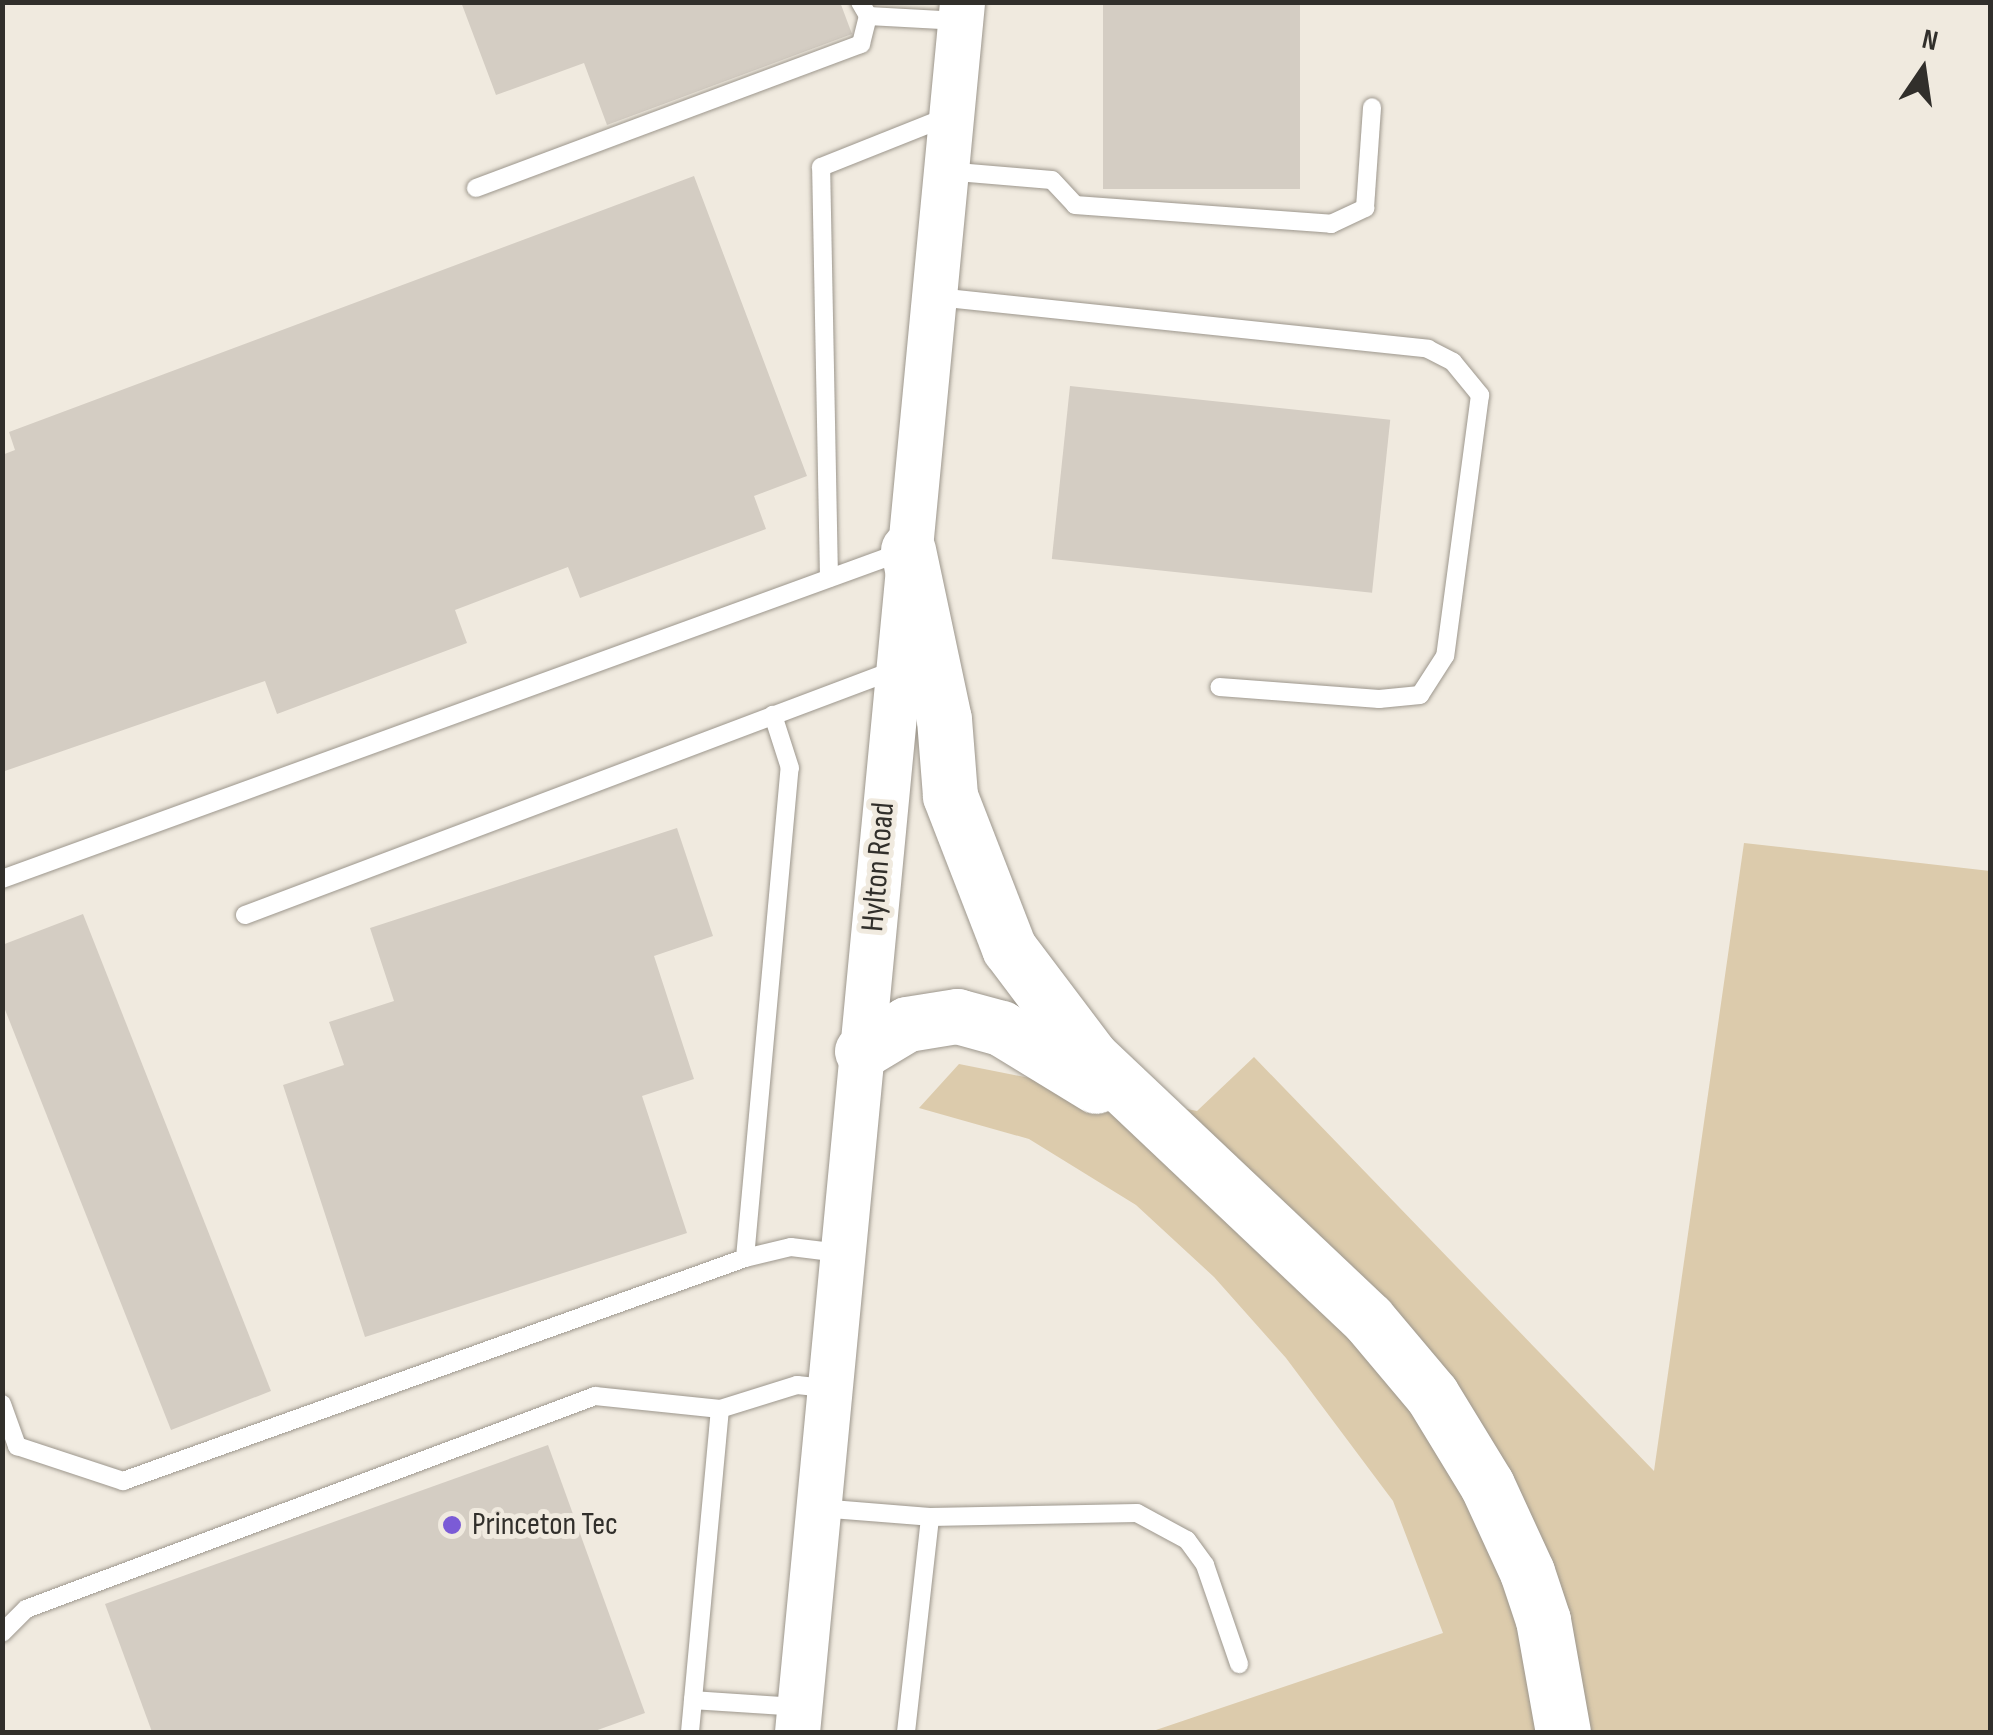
<!DOCTYPE html>
<html>
<head>
<meta charset="utf-8">
<style>
	body { margin:0 }
	#map { position:relative; width:1993px; height:1735px; overflow:hidden; background:#f0eadf; font-family:"Sofia Sans Condensed",sans-serif }
	div>[style] { position:absolute }
	.green>* { inset:0; background:#dccbac }
	.building>* { inset:0; background:#d4cdc3; transform-origin:0 0 }
	.roads { filter:drop-shadow(0 0 2px #9d978d) drop-shadow(0 0 2px #9d978d) }
	.service>* { height:18px; margin:-9px; padding:0 9px; transform-origin:9px; border-radius:9px; background:#fff }
	.tertiary>* { height:45px; margin:-22.5px; padding:0 22.5px; transform-origin:22.5px; border-radius:22.5px; background:#fff }
	.trunk>* { height:55px; margin:-27.5px; padding:0 27.5px; transform-origin:27.5px; border-radius:27.5px; background:#fff }
	.dots>* { width:28px; height:28px; translate:-50% -50%; box-sizing:border-box; border:5px solid #f0eadf; border-radius:50% }
	span { translate:-50% -50%; white-space:nowrap; text-align:center; line-height:1.15; -webkit-text-stroke:10px #f0eadf; paint-order:stroke }
	.street-label { font-size:32px; color:#312f2b }
	.poi-label { font-size:32px; color:#312f2b }
	.left { translate:0 -50%; text-align:left }
	.frame { position:absolute; inset:0; border:5px solid #312f2b; pointer-events:none }
	.north { position:absolute; left:1873px; top:20px; width:100px; height:100px; -webkit-text-stroke:8px #f0eadf; paint-order:stroke; rotate:13deg; font-size:28px; font-weight:700; line-height:40px; text-align:center; color:#312f2b }
	.north::after { content:''; display:block; margin:auto; width:35px; height:45px; background:#312f2b; clip-path:polygon(50% 0,100% 100%,50% 72%,0 100%) }
</style>
</head>
<body>
<div id="map">
	<div class="green">
		<div style="clip-path:polygon(1744px 843px,1990px 871px,1990px 1732px,1150px 1732px,1443px 1633px,1393px 1501px,1286px 1358px,1214px 1277px,1136px 1205px,1029px 1139px,919px 1108px,959px 1064px,1197px 1111px,1254px 1057px,1654px 1471px)"></div>
	</div>
	<div class="building">
		<div style="clip-path:polygon(461px 2px,840px 2px,852px 34px,607px 125px,584px 63px,496px 95px)"></div>
		<div style="left:1103px;top:2px;width:197px;height:187px"></div>
		<div style="clip-path:polygon(694px 176px,807px 476px,754px 496px,766px 529px,580px 598px,568px 567px,455px 610px,467px 643px,277px 714px,265px 681px,2px 772px,2px 455px,15px 450px,9px 432px)"></div>
		<div style="left:1070px;top:386px;width:322px;height:174px;rotate:6deg"></div>
		<div style="clip-path:polygon(677px 828px,713px 936px,654px 956px,694px 1079px,642px 1096px,687px 1233px,365px 1337px,283px 1085px,344px 1065px,329px 1022px,394px 1001px,370px 928px)"></div>
		<div style="clip-path:polygon(83px 914px,271px 1391px,171px 1430px,2px 1002px,2px 945px)"></div>
		<div style="clip-path:polygon(548px 1445px,645px 1713px,592px 1732px,152px 1732px,105px 1604px)"></div>
	</div>
	<div class="roads">
		<div class="service">
			<div style="left:860px;top:2px;width:16px;rotate:60deg"></div>
			<div style="left:868px;top:16px;width:92px;rotate:3.1deg"></div>
			<div style="left:945px;top:171px;width:107px;rotate:4.8deg"></div>
			<div style="left:1052px;top:180px;width:34px;rotate:47deg"></div>
			<div style="left:1075px;top:205px;width:257px;rotate:4.2deg"></div>
			<div style="left:1331px;top:224px;width:38px;rotate:-25deg"></div>
			<div style="left:1365px;top:208px;width:101px;rotate:-86deg"></div>
			<div style="left:476px;top:188px;width:411px;rotate:-20.5deg"></div>
			<div style="left:861px;top:44px;width:29px;rotate:-76deg"></div>
			<div style="left:937px;top:297px;width:494px;rotate:6deg"></div>
			<div style="left:1428px;top:349px;width:28px;rotate:27deg"></div>
			<div style="left:1453px;top:362px;width:43px;rotate:50.7deg"></div>
			<div style="left:1480px;top:395px;width:263px;rotate:97.6deg"></div>
			<div style="left:1445px;top:656px;width:46px;rotate:122.7deg"></div>
			<div style="left:1420px;top:695px;width:41px;rotate:174.4deg"></div>
			<div style="left:1379px;top:699px;width:160px;rotate:-175.7deg"></div>
			<div style="left:829px;top:578px;width:411px;rotate:-91.1deg"></div>
			<div style="left:821px;top:167px;width:138px;rotate:-21.7deg"></div>
			<div style="left:2px;top:879px;width:958px;rotate:-19.97deg"></div>
			<div style="left:245px;top:915px;width:697px;rotate:-20.67deg"></div>
			<div style="left:745px;top:1258px;width:47px;rotate:-13.4deg"></div>
			<div style="left:791px;top:1247px;width:49px;rotate:7deg"></div>
			<div style="left:2px;top:1404px;width:45px;rotate:70.3deg"></div>
			<div style="left:17px;top:1446px;width:112px;rotate:18.3deg"></div>
			<div style="left:123px;top:1481px;width:661px;rotate:-19.72deg"></div>
			<div style="left:745px;top:1258px;width:492px;rotate:-84.8deg"></div>
			<div style="left:790px;top:768px;width:56px;rotate:-107.8deg"></div>
			<div style="left:819px;top:1508px;width:111px;rotate:4.6deg"></div>
			<div style="left:930px;top:1517px;width:207px;rotate:-1.1deg"></div>
			<div style="left:1137px;top:1513px;width:57px;rotate:28.4deg"></div>
			<div style="left:1187px;top:1540px;width:31px;rotate:54deg"></div>
			<div style="left:1205px;top:1565px;width:105px;rotate:71deg"></div>
			<div style="left:2px;top:1633px;width:34px;rotate:-45deg"></div>
			<div style="left:26px;top:1609px;width:608px;rotate:-20.52deg"></div>
			<div style="left:595px;top:1396px;width:126px;rotate:5.9deg"></div>
			<div style="left:720px;top:1409px;width:81px;rotate:-17.3deg"></div>
			<div style="left:797px;top:1385px;width:29px;rotate:6deg"></div>
			<div style="left:693px;top:1700px;width:106px;rotate:3.8deg"></div>
			<div style="left:690px;top:1732px;width:324px;rotate:-84.7deg"></div>
			<div style="left:906px;top:1732px;width:216px;rotate:-83.6deg"></div>
		</div>
		<div class="tertiary">
			<div style="left:797px;top:1732px;width:1738px;rotate:-84.55deg"></div>
		</div>
		<div class="trunk">
			<div style="left:908px;top:550px;width:173px;rotate:78deg"></div>
			<div style="left:944px;top:719px;width:77px;rotate:85.5deg"></div>
			<div style="left:950px;top:796px;width:163px;rotate:68.8deg"></div>
			<div style="left:1009px;top:948px;width:136px;rotate:53deg"></div>
			<div style="left:1091px;top:1057px;width:381px;rotate:43.4deg"></div>
			<div style="left:1368px;top:1319px;width:99px;rotate:49.9deg"></div>
			<div style="left:1432px;top:1395px;width:105px;rotate:58.6deg"></div>
			<div style="left:1487px;top:1485px;width:96px;rotate:65.3deg"></div>
			<div style="left:1527px;top:1572px;width:51px;rotate:71.6deg"></div>
			<div style="left:1543px;top:1620px;width:114px;rotate:79.9deg"></div>
			<div style="left:862px;top:1051px;width:52px;rotate:-31deg"></div>
			<div style="left:907px;top:1024px;width:51px;rotate:-9.1deg"></div>
			<div style="left:957px;top:1016px;width:46px;rotate:15.3deg"></div>
			<div style="left:1001px;top:1028px;width:111px;rotate:31.4deg"></div>
		</div>
	</div>
	<div class="dots">
		<div style="left:452px;top:1525px;background:#7b5bd6"></div>
	</div>
	<div class="street-label">
		<span style="left:879px;top:867px;rotate:-85deg">Hylton Road</span>
	</div>
	<div class="poi-label">
		<span class="left" style="left:472px;top:1525px">Princeton Tec</span>
	</div>
	<div class="frame"></div>
	<div class="north">N</div>
</div>
</body>
</html>
